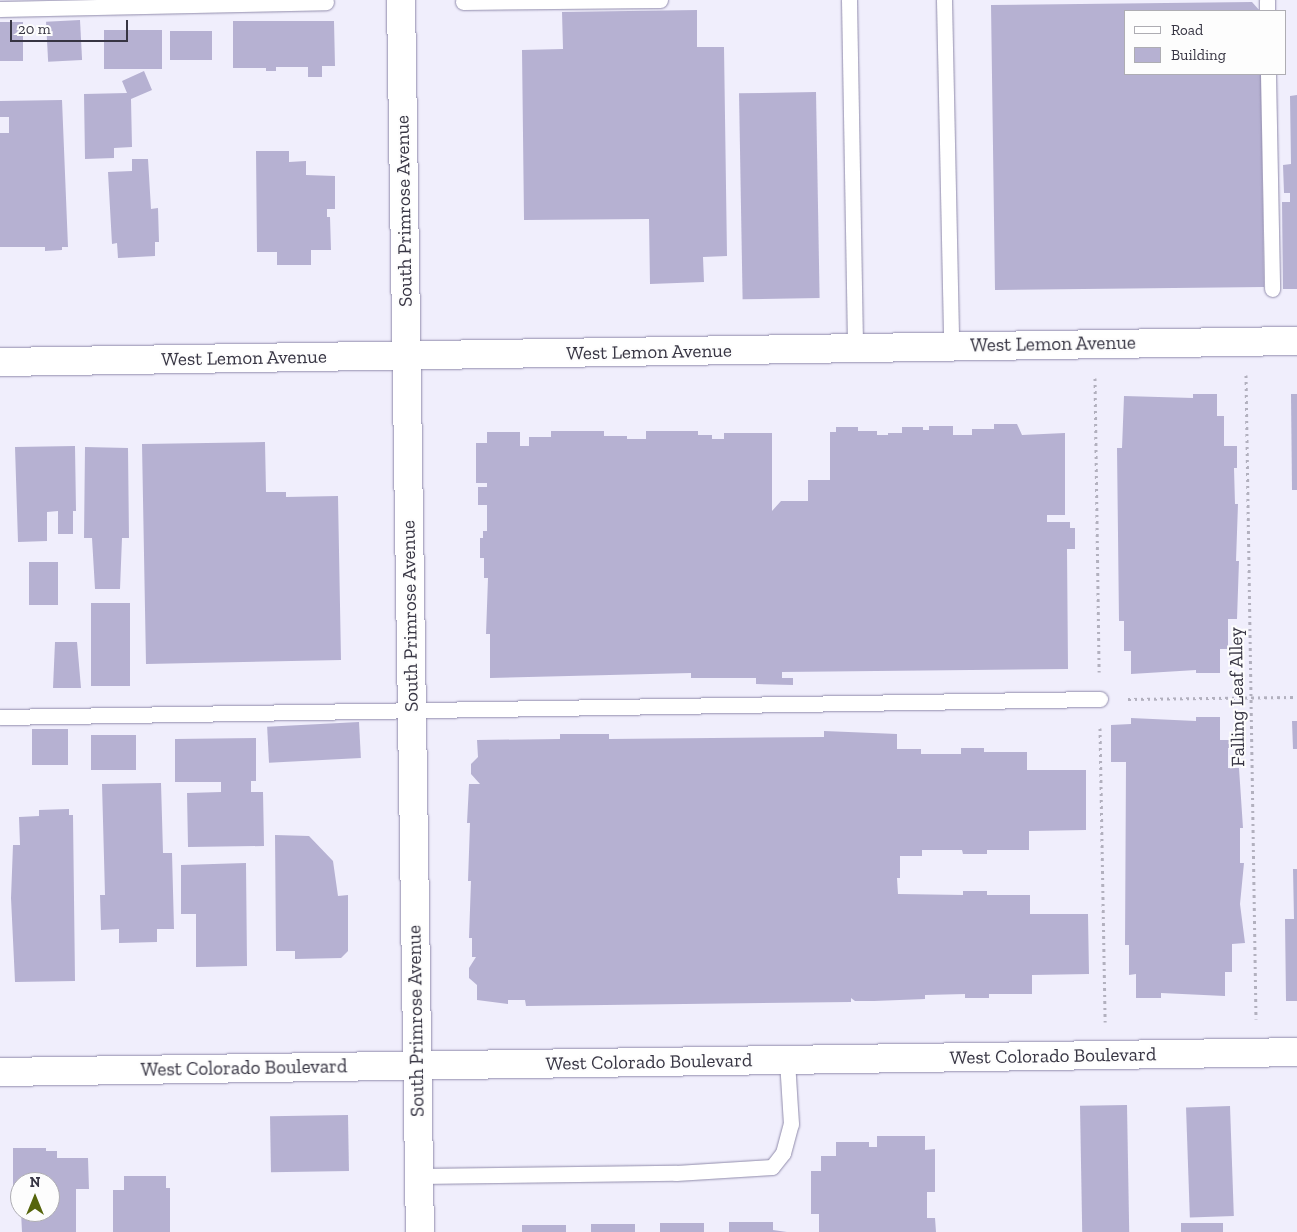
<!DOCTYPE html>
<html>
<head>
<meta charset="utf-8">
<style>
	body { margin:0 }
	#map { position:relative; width:1297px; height:1232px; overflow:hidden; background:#f0eefc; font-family:"Zilla Slab",serif }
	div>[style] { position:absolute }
	.building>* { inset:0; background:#b6b1d2; transform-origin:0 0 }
	.path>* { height:3px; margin-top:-1.5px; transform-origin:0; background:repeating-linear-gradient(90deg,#b2b0be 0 2.5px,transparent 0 6.5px) }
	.roads { filter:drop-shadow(0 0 1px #908bab) drop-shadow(0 0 1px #908bab) }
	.lane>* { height:15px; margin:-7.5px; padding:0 7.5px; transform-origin:7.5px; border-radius:7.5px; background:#fff }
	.street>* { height:28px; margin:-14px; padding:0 14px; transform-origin:14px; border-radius:14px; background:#fff }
	.secondary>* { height:28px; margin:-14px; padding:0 14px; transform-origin:14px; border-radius:14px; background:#fff }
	span { translate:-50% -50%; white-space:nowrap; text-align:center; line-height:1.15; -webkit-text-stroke:4px #fdfdfd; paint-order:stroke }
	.street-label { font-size:19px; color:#373543 }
	.legend { position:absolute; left:1124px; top:10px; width:162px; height:65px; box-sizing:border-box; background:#fdfdfd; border:1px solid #aeadb3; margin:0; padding:6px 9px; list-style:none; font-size:15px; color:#373543 }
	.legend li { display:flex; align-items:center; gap:10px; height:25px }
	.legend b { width:25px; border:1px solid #aeadb3 }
	.north { position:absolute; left:10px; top:1172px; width:50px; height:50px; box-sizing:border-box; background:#fdfdfd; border:1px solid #aeadb3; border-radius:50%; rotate:0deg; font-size:14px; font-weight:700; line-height:20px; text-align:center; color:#373543 }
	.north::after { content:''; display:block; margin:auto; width:18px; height:22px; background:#56650c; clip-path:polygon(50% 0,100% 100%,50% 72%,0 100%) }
	.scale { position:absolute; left:10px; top:20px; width:118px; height:22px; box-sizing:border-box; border:2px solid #373543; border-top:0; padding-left:6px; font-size:15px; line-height:18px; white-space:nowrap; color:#373543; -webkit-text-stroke:4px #fdfdfd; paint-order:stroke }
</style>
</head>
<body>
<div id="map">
	<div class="building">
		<div style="clip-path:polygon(1252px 2px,1260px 11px,1126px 11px,1126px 74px,1261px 74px,1264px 287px,995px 290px,991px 5px)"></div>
		<div style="clip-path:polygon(697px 10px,697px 47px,724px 47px,727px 256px,703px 257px,704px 282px,650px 284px,649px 219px,524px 220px,522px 50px,563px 49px,562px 12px)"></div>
		<div style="left:80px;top:20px;width:40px;height:34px;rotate:87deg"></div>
		<div style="clip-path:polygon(233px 21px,334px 21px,335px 66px,322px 66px,322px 77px,308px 77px,308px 67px,276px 67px,276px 71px,266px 71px,266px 68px,233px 68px)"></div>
		<div style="left:0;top:22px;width:23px;height:39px"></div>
		<div style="left:104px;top:30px;width:58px;height:39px"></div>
		<div style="left:212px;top:31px;width:29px;height:42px;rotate:90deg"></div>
		<div style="clip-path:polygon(144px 71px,152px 90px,131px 99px,132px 147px,114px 148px,114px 158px,85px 159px,84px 94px,127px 93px,122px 81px)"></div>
		<div style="left:816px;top:92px;width:206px;height:77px;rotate:89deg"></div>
		<div style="clip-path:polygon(1297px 95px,1297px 289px,1283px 289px,1282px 202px,1290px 202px,1290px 193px,1284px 193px,1283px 165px,1291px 164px,1290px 96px)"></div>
		<div style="clip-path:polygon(62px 100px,68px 247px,62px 247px,62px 250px,45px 251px,45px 247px,0 247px,0 133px,9px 133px,9px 117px,0 117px,0 101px)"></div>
		<div style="clip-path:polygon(256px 151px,289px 151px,289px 162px,306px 161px,306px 175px,335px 176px,335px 209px,327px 209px,327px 217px,330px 217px,331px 250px,311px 250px,311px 265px,277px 265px,277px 252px,257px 252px)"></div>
		<div style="clip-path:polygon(132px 159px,148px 159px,151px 209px,158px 208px,159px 242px,155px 242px,155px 256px,118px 258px,117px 243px,112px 244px,108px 172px,132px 171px)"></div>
		<div style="clip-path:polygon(1193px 394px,1217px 394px,1217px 416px,1224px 416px,1224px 446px,1237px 446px,1237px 468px,1234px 468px,1235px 504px,1238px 504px,1236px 561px,1239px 561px,1237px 619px,1228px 619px,1228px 649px,1220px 649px,1220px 673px,1196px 673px,1196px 670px,1131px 674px,1131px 651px,1124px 651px,1124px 621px,1119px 621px,1117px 448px,1122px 448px,1124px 396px,1193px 398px)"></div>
		<div style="clip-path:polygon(1291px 394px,1297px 394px,1297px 490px,1292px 490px)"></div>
		<div style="clip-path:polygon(994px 424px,1017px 424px,1022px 435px,1065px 433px,1065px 515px,1047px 515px,1047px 522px,1070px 522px,1070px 528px,1075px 528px,1075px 549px,1067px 549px,1068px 669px,782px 672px,782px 678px,793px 678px,793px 685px,756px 684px,756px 678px,691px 678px,691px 673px,490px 678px,490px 634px,486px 634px,488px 578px,484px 578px,484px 558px,480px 558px,480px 538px,483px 538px,483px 531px,487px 531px,487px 505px,478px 505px,478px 487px,487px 487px,487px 483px,476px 483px,476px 443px,487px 443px,487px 432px,520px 432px,520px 446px,529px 446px,529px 437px,551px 437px,551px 431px,604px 431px,604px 436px,627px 436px,627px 439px,646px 439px,646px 431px,698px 431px,698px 435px,712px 435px,712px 439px,724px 439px,724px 433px,772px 433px,772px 511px,781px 501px,808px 501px,808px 480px,830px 480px,830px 432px,836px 432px,836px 427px,858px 427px,858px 431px,877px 431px,877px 435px,888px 435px,888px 433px,902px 433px,902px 427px,923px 427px,923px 430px,929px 430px,929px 426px,953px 426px,953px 435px,972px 435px,972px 429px,994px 429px)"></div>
		<div style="clip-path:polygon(265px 442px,266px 492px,286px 492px,286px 497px,338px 496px,341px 660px,146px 664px,142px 444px)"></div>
		<div style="clip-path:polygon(75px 446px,76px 511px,73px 511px,73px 534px,58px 534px,58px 511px,47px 512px,47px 541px,18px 542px,15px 447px)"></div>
		<div style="clip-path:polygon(85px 447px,128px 448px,129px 538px,122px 538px,120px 589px,95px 589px,92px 538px,84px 538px)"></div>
		<div style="left:29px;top:562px;width:29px;height:43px"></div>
		<div style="left:91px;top:603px;width:39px;height:83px"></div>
		<div style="clip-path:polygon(55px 642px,77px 642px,81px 688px,53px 688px)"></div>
		<div style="clip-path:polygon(1196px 717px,1220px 717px,1220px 740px,1232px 740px,1233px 748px,1228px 748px,1228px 768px,1239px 768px,1243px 828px,1240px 828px,1240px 863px,1244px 863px,1240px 904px,1245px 943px,1232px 944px,1232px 972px,1225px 972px,1225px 996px,1161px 993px,1161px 998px,1136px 998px,1136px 974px,1129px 975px,1129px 945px,1125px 945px,1126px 762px,1111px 762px,1111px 725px,1131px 724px,1131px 718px,1196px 721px)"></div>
		<div style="clip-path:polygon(1292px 721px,1297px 721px,1297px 749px,1293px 749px)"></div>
		<div style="left:359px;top:722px;width:36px;height:92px;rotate:87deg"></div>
		<div style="left:32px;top:729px;width:36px;height:36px"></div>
		<div style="clip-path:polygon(824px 731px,897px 734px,897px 749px,921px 749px,921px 754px,961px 754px,961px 748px,984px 748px,984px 752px,1027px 752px,1027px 770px,1086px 770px,1086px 830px,1029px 831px,1029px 850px,987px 850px,987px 854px,963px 854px,962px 850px,922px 850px,922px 856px,900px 856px,900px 878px,897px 878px,898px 894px,963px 895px,963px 891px,987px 891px,987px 895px,1030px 895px,1030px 914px,1088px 914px,1089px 974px,1032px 975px,1032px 994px,989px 994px,989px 998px,965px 998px,965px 994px,925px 995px,925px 999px,874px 1001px,855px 1001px,851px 998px,851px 1002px,526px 1006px,525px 1000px,508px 1000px,508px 1004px,477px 1000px,477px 985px,469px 978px,469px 968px,476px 957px,472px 957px,472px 938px,469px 938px,471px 881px,468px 881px,470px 823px,467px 823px,469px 784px,480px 784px,471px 774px,471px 764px,478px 757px,477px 740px,560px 739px,560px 734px,609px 734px,609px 739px,824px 737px)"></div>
		<div style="left:91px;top:735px;width:45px;height:35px"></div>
		<div style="clip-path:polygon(256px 738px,256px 781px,251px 781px,251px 792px,263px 792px,264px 846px,188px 847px,187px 793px,221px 792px,221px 782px,175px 782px,175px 739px)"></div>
		<div style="clip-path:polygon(161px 783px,163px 853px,172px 853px,174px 929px,157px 929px,157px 942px,119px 943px,119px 929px,101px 930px,100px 895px,105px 895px,102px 784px)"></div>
		<div style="clip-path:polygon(69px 809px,69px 815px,73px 815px,75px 981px,15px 982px,11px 898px,13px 845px,20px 845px,19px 817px,39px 816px,39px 810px)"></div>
		<div style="clip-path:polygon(275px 835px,309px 836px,333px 861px,338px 896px,348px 895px,348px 951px,341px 958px,295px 959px,295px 951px,276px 951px)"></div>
		<div style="clip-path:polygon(246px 863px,247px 966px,196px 967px,196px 914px,181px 914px,181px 865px)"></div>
		<div style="clip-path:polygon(1293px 869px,1297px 869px,1297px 1001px,1286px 1001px,1285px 919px,1294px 919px)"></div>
		<div style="left:1127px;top:1105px;width:127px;height:47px;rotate:89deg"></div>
		<div style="left:1230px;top:1106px;width:110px;height:44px;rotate:88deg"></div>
		<div style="left:348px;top:1115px;width:56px;height:78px;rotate:89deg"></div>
		<div style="clip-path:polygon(877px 1136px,925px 1136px,925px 1150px,935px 1149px,935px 1192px,927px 1192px,927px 1218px,935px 1218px,936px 1232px,819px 1232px,819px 1214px,811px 1214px,811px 1171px,821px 1171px,821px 1156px,836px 1156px,836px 1142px,869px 1142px,869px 1147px,877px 1147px)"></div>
		<div style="clip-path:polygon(13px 1148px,46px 1148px,46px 1151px,57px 1151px,57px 1158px,88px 1158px,89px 1189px,76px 1189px,76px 1232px,22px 1232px,21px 1212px,50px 1212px,50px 1182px,20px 1182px,20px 1198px,13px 1198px)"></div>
		<div style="clip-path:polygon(124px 1176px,166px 1176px,166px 1188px,170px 1188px,170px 1232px,113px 1232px,113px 1190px,124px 1190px)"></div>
		<div style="clip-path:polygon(729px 1222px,773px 1222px,773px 1230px,787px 1232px,729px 1232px)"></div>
		<div style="left:660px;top:1223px;width:44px;height:9px"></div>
		<div style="left:1223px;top:1223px;width:9px;height:42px;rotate:90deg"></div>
		<div style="left:591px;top:1224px;width:44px;height:8px"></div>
		<div style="left:522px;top:1225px;width:44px;height:7px"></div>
	</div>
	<div class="path">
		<div style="left:1246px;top:375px;width:644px;rotate:89.11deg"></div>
		<div style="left:1095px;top:378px;width:294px;rotate:89.2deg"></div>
		<div style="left:1128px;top:699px;width:169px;rotate:-0.7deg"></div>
		<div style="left:1100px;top:728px;width:294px;rotate:89deg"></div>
	</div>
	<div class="roads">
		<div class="lane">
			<div style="left:849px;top:0;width:348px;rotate:89deg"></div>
			<div style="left:944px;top:0;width:346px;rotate:88.8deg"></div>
			<div style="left:1267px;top:0;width:11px;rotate:90deg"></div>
			<div style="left:463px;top:2px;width:197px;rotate:-0.6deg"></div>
			<div style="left:0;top:9px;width:326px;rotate:-1.2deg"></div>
			<div style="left:1268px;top:74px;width:215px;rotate:88.9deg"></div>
			<div style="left:0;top:717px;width:1100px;rotate:-0.94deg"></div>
			<div style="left:419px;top:1176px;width:257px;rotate:-0.7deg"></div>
			<div style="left:676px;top:1173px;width:96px;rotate:-3.6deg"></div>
			<div style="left:772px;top:1167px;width:18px;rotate:-52deg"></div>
			<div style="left:783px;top:1153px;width:30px;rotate:-75deg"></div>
			<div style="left:791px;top:1124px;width:64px;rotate:-93.6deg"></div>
		</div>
		<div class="street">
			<div style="left:401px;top:0;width:1232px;rotate:89.12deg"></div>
			<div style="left:0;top:362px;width:1297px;rotate:-0.93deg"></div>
		</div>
		<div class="secondary">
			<div style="left:0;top:1072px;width:1297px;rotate:-0.88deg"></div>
		</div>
	</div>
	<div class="street-label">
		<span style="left:404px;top:211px;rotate:-91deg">South Primrose Avenue</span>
		<span style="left:1053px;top:344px;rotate:-1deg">West Lemon Avenue</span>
		<span style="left:649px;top:352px;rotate:-1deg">West Lemon Avenue</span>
		<span style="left:244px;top:358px;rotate:-1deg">West Lemon Avenue</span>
		<span style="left:410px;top:616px;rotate:-91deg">South Primrose Avenue</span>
		<span style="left:1237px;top:697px;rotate:-91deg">Falling Leaf Alley</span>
		<span style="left:416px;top:1021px;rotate:-91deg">South Primrose Avenue</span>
		<span style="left:1053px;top:1056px;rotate:-1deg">West Colorado Boulevard</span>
		<span style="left:649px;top:1062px;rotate:-1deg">West Colorado Boulevard</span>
		<span style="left:244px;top:1068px;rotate:-1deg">West Colorado Boulevard</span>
	</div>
	<ul class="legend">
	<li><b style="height:6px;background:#fff"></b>Road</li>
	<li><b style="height:14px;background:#b6b1d2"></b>Building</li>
	</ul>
	<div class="north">N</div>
	<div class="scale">20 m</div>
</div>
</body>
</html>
